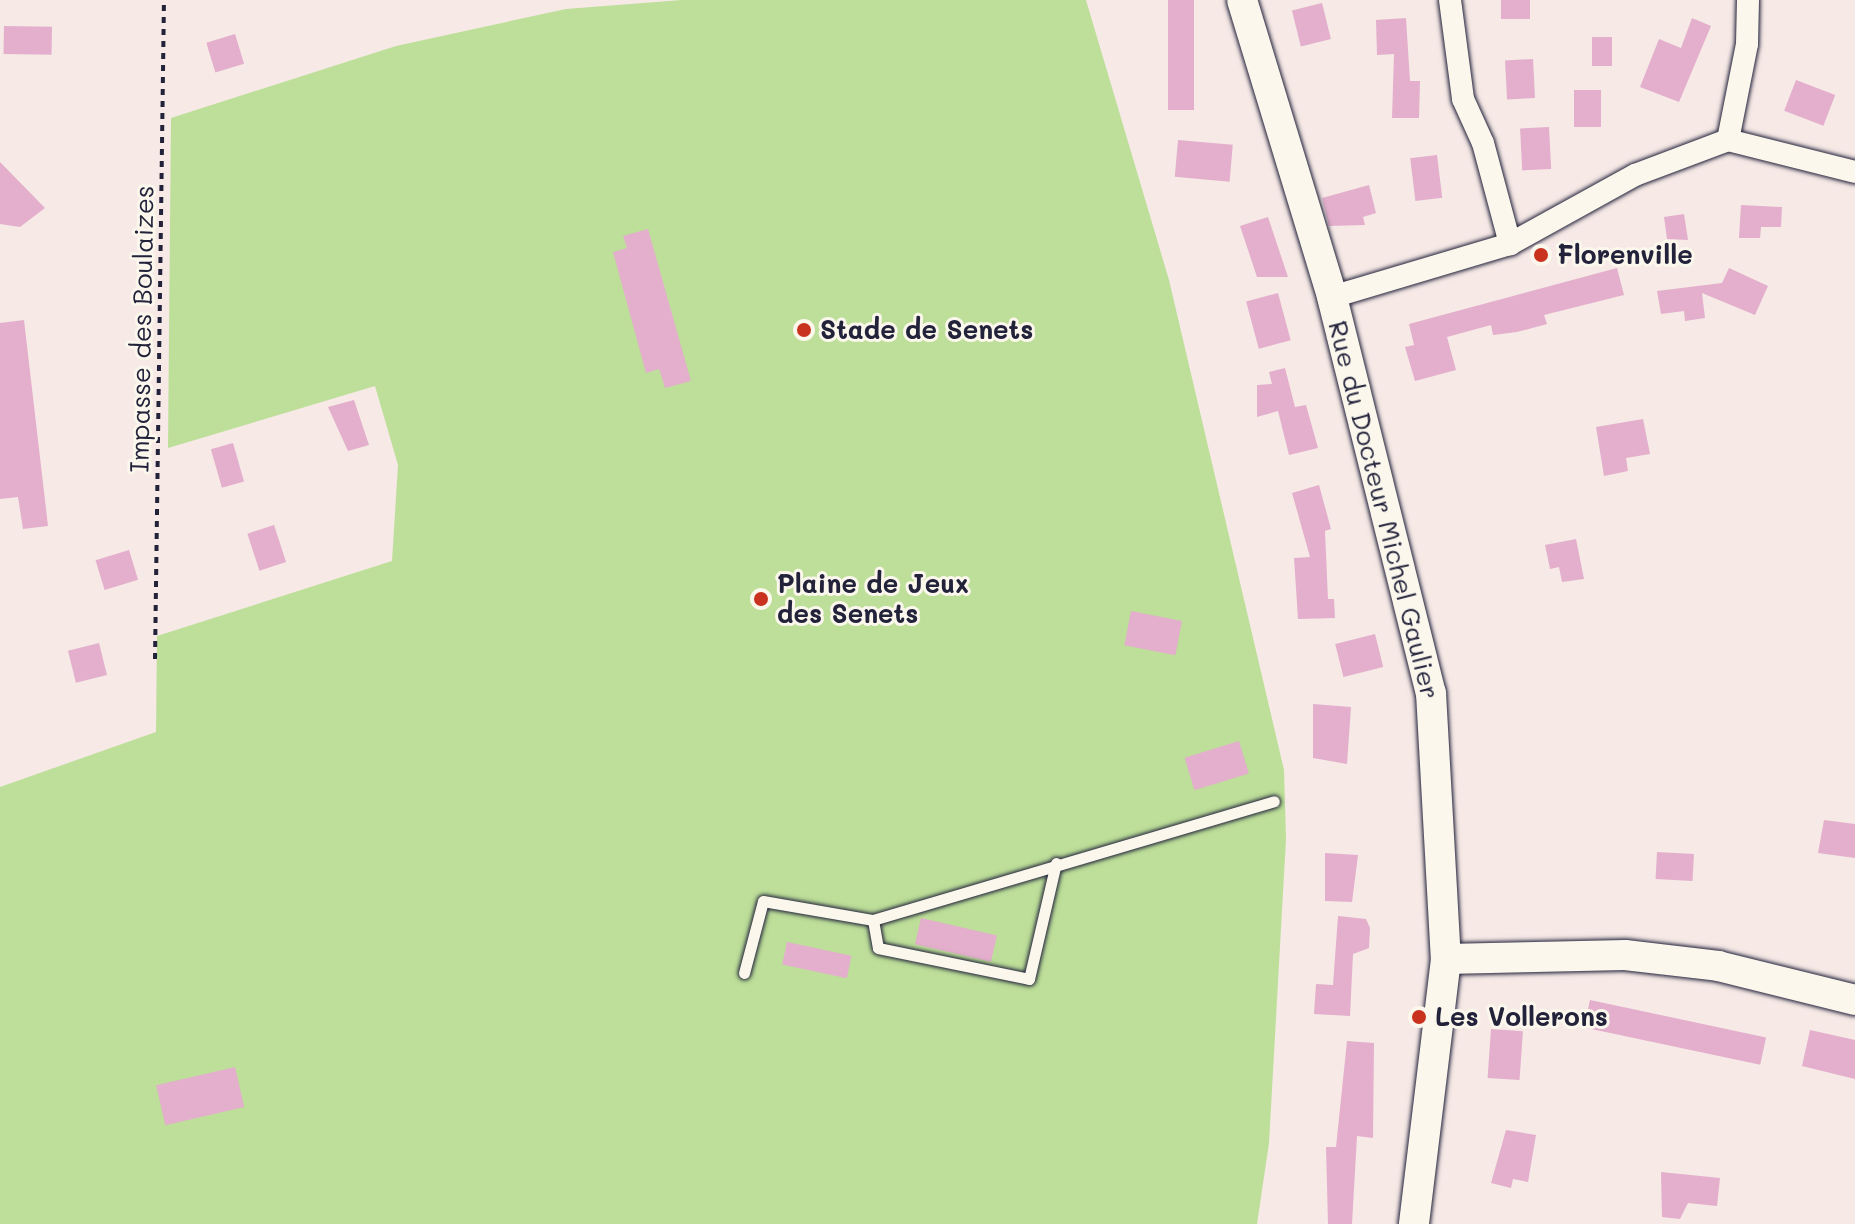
<!DOCTYPE html>
<html>
<head>
<meta charset="utf-8">
<style>
	body { margin:0 }
	#map { position:relative; width:1855px; height:1224px; overflow:hidden; background:#f6e9e6; font-family:Mali,sans-serif }
	div>[style] { position:absolute }
	.green>* { inset:0; background:#bddf99 }
	.building>* { inset:0; background:#e3afcc; transform-origin:0 0 }
	.path>* { height:4px; margin-top:-2px; transform-origin:0; background:repeating-linear-gradient(90deg,#22223b 0 6px,transparent 0 12px) }
	.roads { filter:drop-shadow(0 0 2px #22223b) drop-shadow(0 0 2px #22223b) }
	.lane>* { height:11px; margin:-5.5px; padding:0 5.5px; transform-origin:5.5px; border-radius:5.5px; background:#fbf7ec }
	.street>* { height:22px; margin:-11px; padding:0 11px; transform-origin:11px; border-radius:11px; background:#fbf7ec }
	.secondary>* { height:30px; margin:-15px; padding:0 15px; transform-origin:15px; border-radius:15px; background:#fbf7ec }
	.dots>* { width:22px; height:22px; translate:-50% -50%; box-sizing:border-box; border:4px solid #fbf7ec; border-radius:50% }
	span { translate:-50% -50%; white-space:nowrap; text-align:center; line-height:1.15; -webkit-text-stroke:6px #fbf7ec; paint-order:stroke }
	.poi-label { font-size:26px; color:#22223b; font-weight:700 }
	.left { translate:0 -50%; text-align:left }
	.street-label { font-size:26px; color:#22223b }
</style>
</head>
<body>
<div id="map">
	<div class="green">
		<div style="clip-path:polygon(682px 0,1086px 0,1169px 280px,1284px 770px,1286px 839px,1269px 1143px,1257px 1224px,0 1224px,0 787px,156px 732px,157px 636px,392px 561px,398px 465px,375px 386px,168px 448px,171px 118px,396px 46px,566px 9px)"></div>
	</div>
	<div class="building">
		<div style="left:1168px;top:0;width:26px;height:110px"></div>
		<div style="left:1501px;top:0;width:29px;height:19px"></div>
		<div style="left:1322px;top:3px;width:37px;height:31px;rotate:76deg"></div>
		<div style="clip-path:polygon(1406px 18px,1410px 81px,1420px 81px,1419px 118px,1392px 118px,1394px 54px,1377px 55px,1376px 20px)"></div>
		<div style="clip-path:polygon(1692px 18px,1711px 26px,1679px 102px,1640px 87px,1659px 39px,1681px 48px)"></div>
		<div style="left:4px;top:26px;width:48px;height:28px;rotate:1deg"></div>
		<div style="left:235px;top:34px;width:31px;height:30px;rotate:73deg"></div>
		<div style="left:1592px;top:37px;width:20px;height:29px"></div>
		<div style="left:1533px;top:59px;width:39px;height:28px;rotate:87deg"></div>
		<div style="left:1796px;top:80px;width:42px;height:33px;rotate:21deg"></div>
		<div style="left:1574px;top:90px;width:27px;height:37px"></div>
		<div style="left:1549px;top:127px;width:42px;height:29px;rotate:87deg"></div>
		<div style="left:1178px;top:140px;width:55px;height:37px;rotate:5deg"></div>
		<div style="left:1437px;top:155px;width:43px;height:27px;rotate:83deg"></div>
		<div style="clip-path:polygon(0 162px,45px 208px,20px 227px,0 224px)"></div>
		<div style="clip-path:polygon(1369px 185px,1376px 213px,1363px 217px,1365px 225px,1329px 226px,1322px 198px)"></div>
		<div style="clip-path:polygon(1741px 205px,1782px 207px,1781px 227px,1761px 227px,1760px 238px,1739px 238px)"></div>
		<div style="clip-path:polygon(1684px 214px,1688px 240px,1667px 239px,1664px 217px)"></div>
		<div style="clip-path:polygon(1268px 217px,1288px 277px,1257px 277px,1240px 226px)"></div>
		<div style="clip-path:polygon(648px 229px,691px 381px,665px 388px,659px 369px,646px 373px,613px 252px,627px 248px,623px 236px)"></div>
		<div style="clip-path:polygon(1617px 268px,1624px 295px,1544px 315px,1547px 324px,1517px 332px,1493px 335px,1491px 325px,1447px 337px,1456px 370px,1415px 381px,1405px 347px,1414px 345px,1409px 324px)"></div>
		<div style="clip-path:polygon(1729px 268px,1768px 286px,1755px 315px,1702px 293px,1705px 318px,1685px 321px,1684px 311px,1661px 314px,1657px 291px,1722px 283px)"></div>
		<div style="left:1278px;top:293px;width:49px;height:33px;rotate:75deg"></div>
		<div style="clip-path:polygon(24px 320px,48px 526px,23px 529px,18px 497px,0 499px,0 323px)"></div>
		<div style="clip-path:polygon(1285px 368px,1295px 407px,1306px 405px,1318px 448px,1289px 455px,1278px 411px,1257px 417px,1257px 385px,1272px 384px,1269px 372px)"></div>
		<div style="clip-path:polygon(354px 400px,369px 445px,348px 451px,328px 407px)"></div>
		<div style="clip-path:polygon(1643px 419px,1650px 454px,1626px 458px,1628px 471px,1604px 476px,1596px 427px)"></div>
		<div style="left:233px;top:443px;width:40px;height:23px;rotate:74deg"></div>
		<div style="clip-path:polygon(1319px 485px,1331px 529px,1325px 531px,1328px 599px,1334px 599px,1335px 618px,1298px 619px,1294px 558px,1310px 557px,1292px 493px)"></div>
		<div style="left:274px;top:525px;width:39px;height:28px;rotate:72deg"></div>
		<div style="clip-path:polygon(1576px 539px,1584px 579px,1562px 582px,1559px 567px,1550px 569px,1545px 545px)"></div>
		<div style="left:129px;top:550px;width:31px;height:35px;rotate:73deg"></div>
		<div style="left:1131px;top:611px;width:52px;height:35px;rotate:11deg"></div>
		<div style="left:1375px;top:634px;width:34px;height:41px;rotate:76deg"></div>
		<div style="left:99px;top:643px;width:33px;height:32px;rotate:76deg"></div>
		<div style="clip-path:polygon(1313px 704px,1351px 707px,1347px 764px,1313px 758px)"></div>
		<div style="left:1239px;top:741px;width:34px;height:57px;rotate:73deg"></div>
		<div style="clip-path:polygon(1824px 820px,1855px 824px,1855px 858px,1818px 853px)"></div>
		<div style="left:1657px;top:852px;width:37px;height:27px;rotate:3deg"></div>
		<div style="clip-path:polygon(1325px 853px,1358px 855px,1352px 902px,1325px 901px)"></div>
		<div style="clip-path:polygon(1338px 916px,1366px 919px,1370px 928px,1369px 948px,1353px 954px,1350px 1016px,1314px 1014px,1316px 984px,1333px 985px)"></div>
		<div style="left:921px;top:918px;width:78px;height:27px;rotate:13deg"></div>
		<div style="left:787px;top:942px;width:66px;height:23px;rotate:12deg"></div>
		<div style="left:1590px;top:1000px;width:180px;height:28px;rotate:12deg"></div>
		<div style="left:1491px;top:1029px;width:32px;height:49px;rotate:4deg"></div>
		<div style="clip-path:polygon(1810px 1030px,1855px 1040px,1855px 1079px,1802px 1066px)"></div>
		<div style="clip-path:polygon(1347px 1041px,1374px 1043px,1373px 1138px,1357px 1136px,1352px 1224px,1328px 1224px,1326px 1147px,1336px 1147px)"></div>
		<div style="left:235px;top:1067px;width:41px;height:81px;rotate:77deg"></div>
		<div style="clip-path:polygon(1506px 1130px,1536px 1135px,1528px 1182px,1513px 1179px,1511px 1188px,1491px 1183px)"></div>
		<div style="clip-path:polygon(1661px 1172px,1720px 1178px,1717px 1206px,1688px 1203px,1680px 1219px,1662px 1217px)"></div>
	</div>
	<div class="path">
		<div style="left:155px;top:659px;width:659px;rotate:-89.22deg"></div>
	</div>
	<div class="roads">
		<div class="lane">
			<div style="left:873px;top:920px;width:28px;rotate:80deg"></div>
			<div style="left:878px;top:948px;width:154px;rotate:11.6deg"></div>
			<div style="left:1029px;top:979px;width:119px;rotate:-76.9deg"></div>
			<div style="left:744px;top:973px;width:74px;rotate:-75.2deg"></div>
			<div style="left:763px;top:901px;width:112px;rotate:9.8deg"></div>
			<div style="left:873px;top:920px;width:418px;rotate:-16.5deg"></div>
		</div>
		<div class="street">
			<div style="left:1450px;top:0;width:100px;rotate:82.5deg"></div>
			<div style="left:1463px;top:99px;width:48px;rotate:65.6deg"></div>
			<div style="left:1483px;top:143px;width:105px;rotate:75deg"></div>
			<div style="left:1728px;top:140px;width:98px;rotate:-78.8deg"></div>
			<div style="left:1747px;top:44px;width:44px;rotate:-88.7deg"></div>
			<div style="left:1728px;top:140px;width:131px;rotate:14.1deg"></div>
			<div style="left:1332px;top:297px;width:186px;rotate:-16.6deg"></div>
			<div style="left:1510px;top:244px;width:143px;rotate:-28.9deg"></div>
			<div style="left:1635px;top:175px;width:99px;rotate:-20.6deg"></div>
		</div>
		<div class="secondary">
			<div style="left:1242px;top:0;width:310px;rotate:73.1deg"></div>
			<div style="left:1332px;top:297px;width:408px;rotate:76deg"></div>
			<div style="left:1431px;top:693px;width:266px;rotate:86.8deg"></div>
			<div style="left:1446px;top:959px;width:267px;rotate:96.9deg"></div>
			<div style="left:1446px;top:959px;width:179px;rotate:-1.3deg"></div>
			<div style="left:1625px;top:955px;width:94px;rotate:6.7deg"></div>
			<div style="left:1718px;top:966px;width:141px;rotate:13.9deg"></div>
		</div>
	</div>
	<div class="dots">
		<div style="left:1541px;top:255px;background:#c8321e"></div>
		<div style="left:804px;top:330px;background:#c8321e"></div>
		<div style="left:761px;top:599px;background:#c8321e"></div>
		<div style="left:1419px;top:1017px;background:#c8321e"></div>
	</div>
	<div class="poi-label">
		<span class="left" style="left:1557px;top:255px">Florenville</span>
		<span class="left" style="left:820px;top:330px">Stade de Senets</span>
		<span class="left" style="left:777px;top:599px">Plaine de Jeux<br>des Senets</span>
		<span class="left" style="left:1435px;top:1017px">Les Vollerons</span>
	</div>
	<div class="street-label">
		<span style="left:142px;top:329px;rotate:-89deg">Impasse des Boulaizes</span>
		<span style="left:1384px;top:510px;rotate:76deg">Rue du Docteur Michel Gaulier</span>
	</div>
</div>
</body>
</html>
